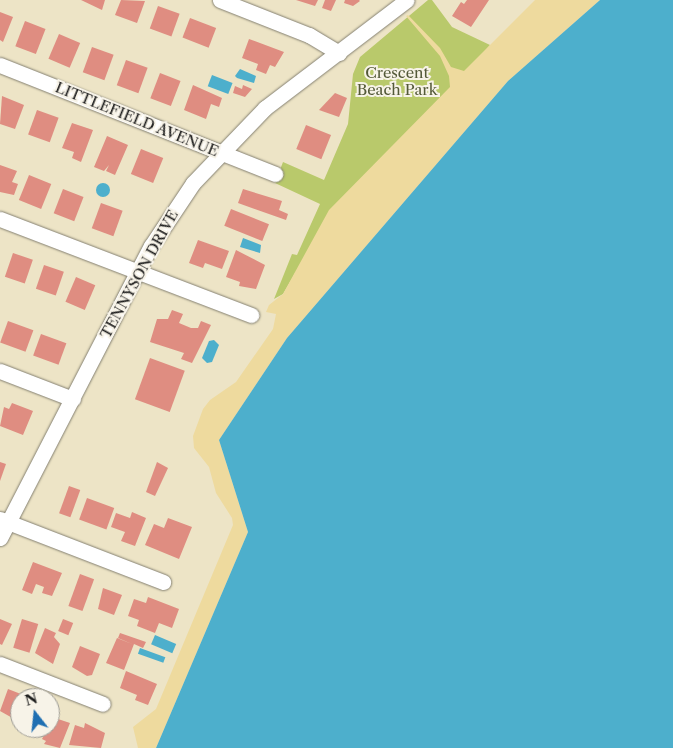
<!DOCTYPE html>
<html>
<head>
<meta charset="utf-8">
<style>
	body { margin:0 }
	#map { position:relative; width:673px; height:748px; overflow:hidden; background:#ede4c6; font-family:"Libre Caslon Text",serif }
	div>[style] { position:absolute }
	.green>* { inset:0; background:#b9c96b }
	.sand>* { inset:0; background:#eeda9e }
	.water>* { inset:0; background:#4dafcc; transform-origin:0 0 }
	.round { border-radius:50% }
	.building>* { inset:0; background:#df8d81; transform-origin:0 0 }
	.roads { filter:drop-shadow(0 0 1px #848071) drop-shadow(0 0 1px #848071) }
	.street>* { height:15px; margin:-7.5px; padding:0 7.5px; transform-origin:7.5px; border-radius:7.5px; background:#fff }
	span { translate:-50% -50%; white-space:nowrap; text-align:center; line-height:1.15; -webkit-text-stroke:4px #f7f3e8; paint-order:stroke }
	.park-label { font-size:15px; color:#535938 }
	.street-label { font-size:15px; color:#1c1c1c }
	.north { position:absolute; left:10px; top:688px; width:50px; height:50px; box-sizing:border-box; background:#f7f3e8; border:1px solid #9f9d96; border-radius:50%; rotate:344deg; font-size:14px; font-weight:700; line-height:20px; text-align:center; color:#1c1c1c }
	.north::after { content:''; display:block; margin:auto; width:18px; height:22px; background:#1f6fb2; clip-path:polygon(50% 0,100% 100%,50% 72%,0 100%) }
</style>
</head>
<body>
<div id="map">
	<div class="green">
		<div style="clip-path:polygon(428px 0,432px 0,452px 27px,490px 45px,305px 256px,283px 294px,274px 299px,292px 254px,297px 255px,320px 204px,275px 183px,283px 162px,324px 180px,348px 124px,353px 74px,360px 57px)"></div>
	</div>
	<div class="sand">
		<div style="clip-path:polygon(535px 0,600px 0,508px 81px,287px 338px,219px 440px,248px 532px,156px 748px,138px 748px,133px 727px,156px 709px,233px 525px,232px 518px,216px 493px,209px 467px,194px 448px,193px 436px,203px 409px,210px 400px,236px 382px,273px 329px,276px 314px,266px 312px,269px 305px,283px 294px,329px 210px,450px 87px,449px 76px,440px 56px,406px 16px,408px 15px,440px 48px,451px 67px,464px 71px)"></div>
	</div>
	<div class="water">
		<div style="clip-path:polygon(600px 0,673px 0,673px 748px,156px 748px,248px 532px,219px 440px,287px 338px,508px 81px)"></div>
		<div style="clip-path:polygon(240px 69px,256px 76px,254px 83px,237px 78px,235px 76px)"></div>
		<div style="left:212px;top:75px;width:22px;height:12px;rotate:21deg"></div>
		<div class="round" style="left:96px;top:183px;width:14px;height:14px"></div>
		<div style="clip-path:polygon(243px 238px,261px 245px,260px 253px,240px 247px)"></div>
		<div style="clip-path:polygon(214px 340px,219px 345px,212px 362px,207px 363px,202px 358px,209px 341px)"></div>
		<div style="left:155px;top:635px;width:23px;height:10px;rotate:23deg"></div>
		<div style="left:140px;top:648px;width:27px;height:6px;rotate:20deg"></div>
	</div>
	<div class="building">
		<div style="clip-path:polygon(81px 0,105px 0,102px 10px)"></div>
		<div style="clip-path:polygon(121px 0,145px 1px,137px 23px,115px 15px)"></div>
		<div style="clip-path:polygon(296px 0,318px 0,315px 6px)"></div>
		<div style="clip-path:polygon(325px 0,336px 0,331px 11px,322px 8px)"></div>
		<div style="clip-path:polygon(345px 0,359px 0,360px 1px,353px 6px,344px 3px)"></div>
		<div style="clip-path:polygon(467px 0,489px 0,471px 27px,452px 16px,461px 2px,464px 4px)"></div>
		<div style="left:158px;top:6px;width:23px;height:24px;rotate:20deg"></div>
		<div style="clip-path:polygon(0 12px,13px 17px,3px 42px,0 40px)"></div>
		<div style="left:190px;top:18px;width:28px;height:21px;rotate:21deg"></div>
		<div style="left:25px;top:21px;width:22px;height:27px;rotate:21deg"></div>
		<div style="left:59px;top:34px;width:23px;height:27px;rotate:23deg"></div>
		<div style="clip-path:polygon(249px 39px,284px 52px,275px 67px,270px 65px,266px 74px,256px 70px,258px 64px,242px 58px)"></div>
		<div style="left:92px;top:47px;width:23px;height:27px;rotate:20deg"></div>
		<div style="left:126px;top:60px;width:23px;height:27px;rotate:20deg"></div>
		<div style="left:160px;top:73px;width:22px;height:27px;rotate:21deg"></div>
		<div style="clip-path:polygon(193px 85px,222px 98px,219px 107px,211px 104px,206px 119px,184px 110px)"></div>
		<div style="clip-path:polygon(243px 85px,252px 89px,245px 97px,233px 93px,235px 86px,242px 89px)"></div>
		<div style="clip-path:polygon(335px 93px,347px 98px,339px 117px,319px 110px)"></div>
		<div style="clip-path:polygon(2px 96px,24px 105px,15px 129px,0 124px)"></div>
		<div style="left:37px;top:110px;width:23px;height:26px;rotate:20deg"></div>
		<div style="clip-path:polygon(72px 123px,93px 130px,81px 162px,72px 158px,74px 152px,62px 148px)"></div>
		<div style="left:306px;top:125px;width:27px;height:26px;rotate:22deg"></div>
		<div style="clip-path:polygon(107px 136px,128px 145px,115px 175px,106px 171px,109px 165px,104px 171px,94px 167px)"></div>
		<div style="left:141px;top:149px;width:24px;height:27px;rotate:22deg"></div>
		<div style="clip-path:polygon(0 165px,17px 171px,12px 182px,18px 184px,14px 195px,0 192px)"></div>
		<div style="left:29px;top:175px;width:24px;height:27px;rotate:22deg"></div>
		<div style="left:63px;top:189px;width:22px;height:26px;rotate:21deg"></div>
		<div style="clip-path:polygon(243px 189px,282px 201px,279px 210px,288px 214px,286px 220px,238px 203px)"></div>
		<div style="left:101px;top:203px;width:23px;height:27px;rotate:20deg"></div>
		<div style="left:231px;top:209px;width:41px;height:18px;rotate:22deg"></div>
		<div style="clip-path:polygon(198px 240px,229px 251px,222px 269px,205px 263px,203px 268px,189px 263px)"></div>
		<div style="clip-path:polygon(236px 250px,265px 265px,256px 289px,239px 286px,240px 282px,226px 277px)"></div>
		<div style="left:13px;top:253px;width:21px;height:25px;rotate:19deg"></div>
		<div style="left:44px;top:265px;width:21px;height:25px;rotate:19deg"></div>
		<div style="left:76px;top:277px;width:21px;height:27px;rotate:23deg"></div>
		<div style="clip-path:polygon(172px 310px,183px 314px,179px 323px,191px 328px,198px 328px,201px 321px,211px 325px,192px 363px,181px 359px,184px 353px,150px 342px,157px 319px,168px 319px)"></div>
		<div style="left:8px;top:321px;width:27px;height:23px;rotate:20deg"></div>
		<div style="left:41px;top:334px;width:27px;height:23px;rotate:20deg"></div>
		<div style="left:150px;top:358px;width:37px;height:44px;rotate:20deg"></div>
		<div style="clip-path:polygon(12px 403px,33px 411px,23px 435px,0 426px,4px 407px,9px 409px)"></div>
		<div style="clip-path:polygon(0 462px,6px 464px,0 481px)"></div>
		<div style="clip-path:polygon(157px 462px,168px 468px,155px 496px,146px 492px)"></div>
		<div style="left:69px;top:486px;width:12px;height:29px;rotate:20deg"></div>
		<div style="left:87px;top:498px;width:29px;height:23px;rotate:20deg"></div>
		<div style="clip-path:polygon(132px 512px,146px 518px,135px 546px,121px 541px,125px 532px,111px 527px,116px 513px,130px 518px)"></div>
		<div style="clip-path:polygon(168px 518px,192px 527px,179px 559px,145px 545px,154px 524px,164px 528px)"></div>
		<div style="clip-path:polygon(33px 562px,62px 573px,52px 596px,42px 593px,44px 587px,36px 584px,32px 594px,22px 590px)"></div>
		<div style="left:80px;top:574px;width:15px;height:34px;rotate:20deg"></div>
		<div style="clip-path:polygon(103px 588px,122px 595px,114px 615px,98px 609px)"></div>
		<div style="clip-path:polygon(148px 597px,179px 609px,172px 628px,159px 623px,155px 633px,137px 626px,139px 620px,128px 616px,134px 599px,146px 603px)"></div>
		<div style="clip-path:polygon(0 619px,12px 624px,2px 645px,0 644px)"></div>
		<div style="left:22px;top:619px;width:17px;height:30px;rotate:17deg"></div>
		<div style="left:63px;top:619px;width:11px;height:13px;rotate:22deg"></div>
		<div style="clip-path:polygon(45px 628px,56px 633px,54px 637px,60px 644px,53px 664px,35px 653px)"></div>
		<div style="clip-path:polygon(120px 633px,146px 642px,143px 648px,134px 644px,124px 670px,106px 663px,117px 638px,132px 644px,118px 638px)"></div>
		<div style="clip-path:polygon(80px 646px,100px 654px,92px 675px,87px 676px,72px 667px)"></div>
		<div style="clip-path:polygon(126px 671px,157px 684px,148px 705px,135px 700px,137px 695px,120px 688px)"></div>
		<div style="clip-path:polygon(8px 689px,26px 696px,20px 698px,16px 720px,0 711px)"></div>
		<div style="clip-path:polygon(55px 718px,70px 723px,60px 748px,44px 744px,46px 741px,42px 739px,45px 733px,49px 734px)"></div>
		<div style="clip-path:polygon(85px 723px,105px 733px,101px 748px,69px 745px,75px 725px,84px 728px)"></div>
		<div style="clip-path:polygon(21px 728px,42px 728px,39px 735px)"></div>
	</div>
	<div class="roads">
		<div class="street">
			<div style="left:220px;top:0;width:96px;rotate:21.5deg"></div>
			<div style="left:309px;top:35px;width:35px;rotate:31deg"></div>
			<div style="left:0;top:65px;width:296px;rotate:21.6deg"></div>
			<div style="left:0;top:219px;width:269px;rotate:20.9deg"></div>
			<div style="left:0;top:371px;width:78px;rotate:21deg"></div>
			<div style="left:0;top:519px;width:175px;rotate:21.1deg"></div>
			<div style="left:0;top:538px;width:329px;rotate:-62.7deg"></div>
			<div style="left:151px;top:246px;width:76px;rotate:-56.3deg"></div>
			<div style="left:193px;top:183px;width:104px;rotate:-46.2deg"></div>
			<div style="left:265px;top:108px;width:178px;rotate:-37.3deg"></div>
			<div style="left:0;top:664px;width:110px;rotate:21.2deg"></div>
		</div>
	</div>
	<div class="park-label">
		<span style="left:397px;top:81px">Crescent<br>Beach Park</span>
	</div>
	<div class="street-label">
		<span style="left:137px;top:119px;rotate:22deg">LITTLEFIELD AVENUE</span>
		<span style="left:139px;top:274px;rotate:-61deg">TENNYSON DRIVE</span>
	</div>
	<div class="north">N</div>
</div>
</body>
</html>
